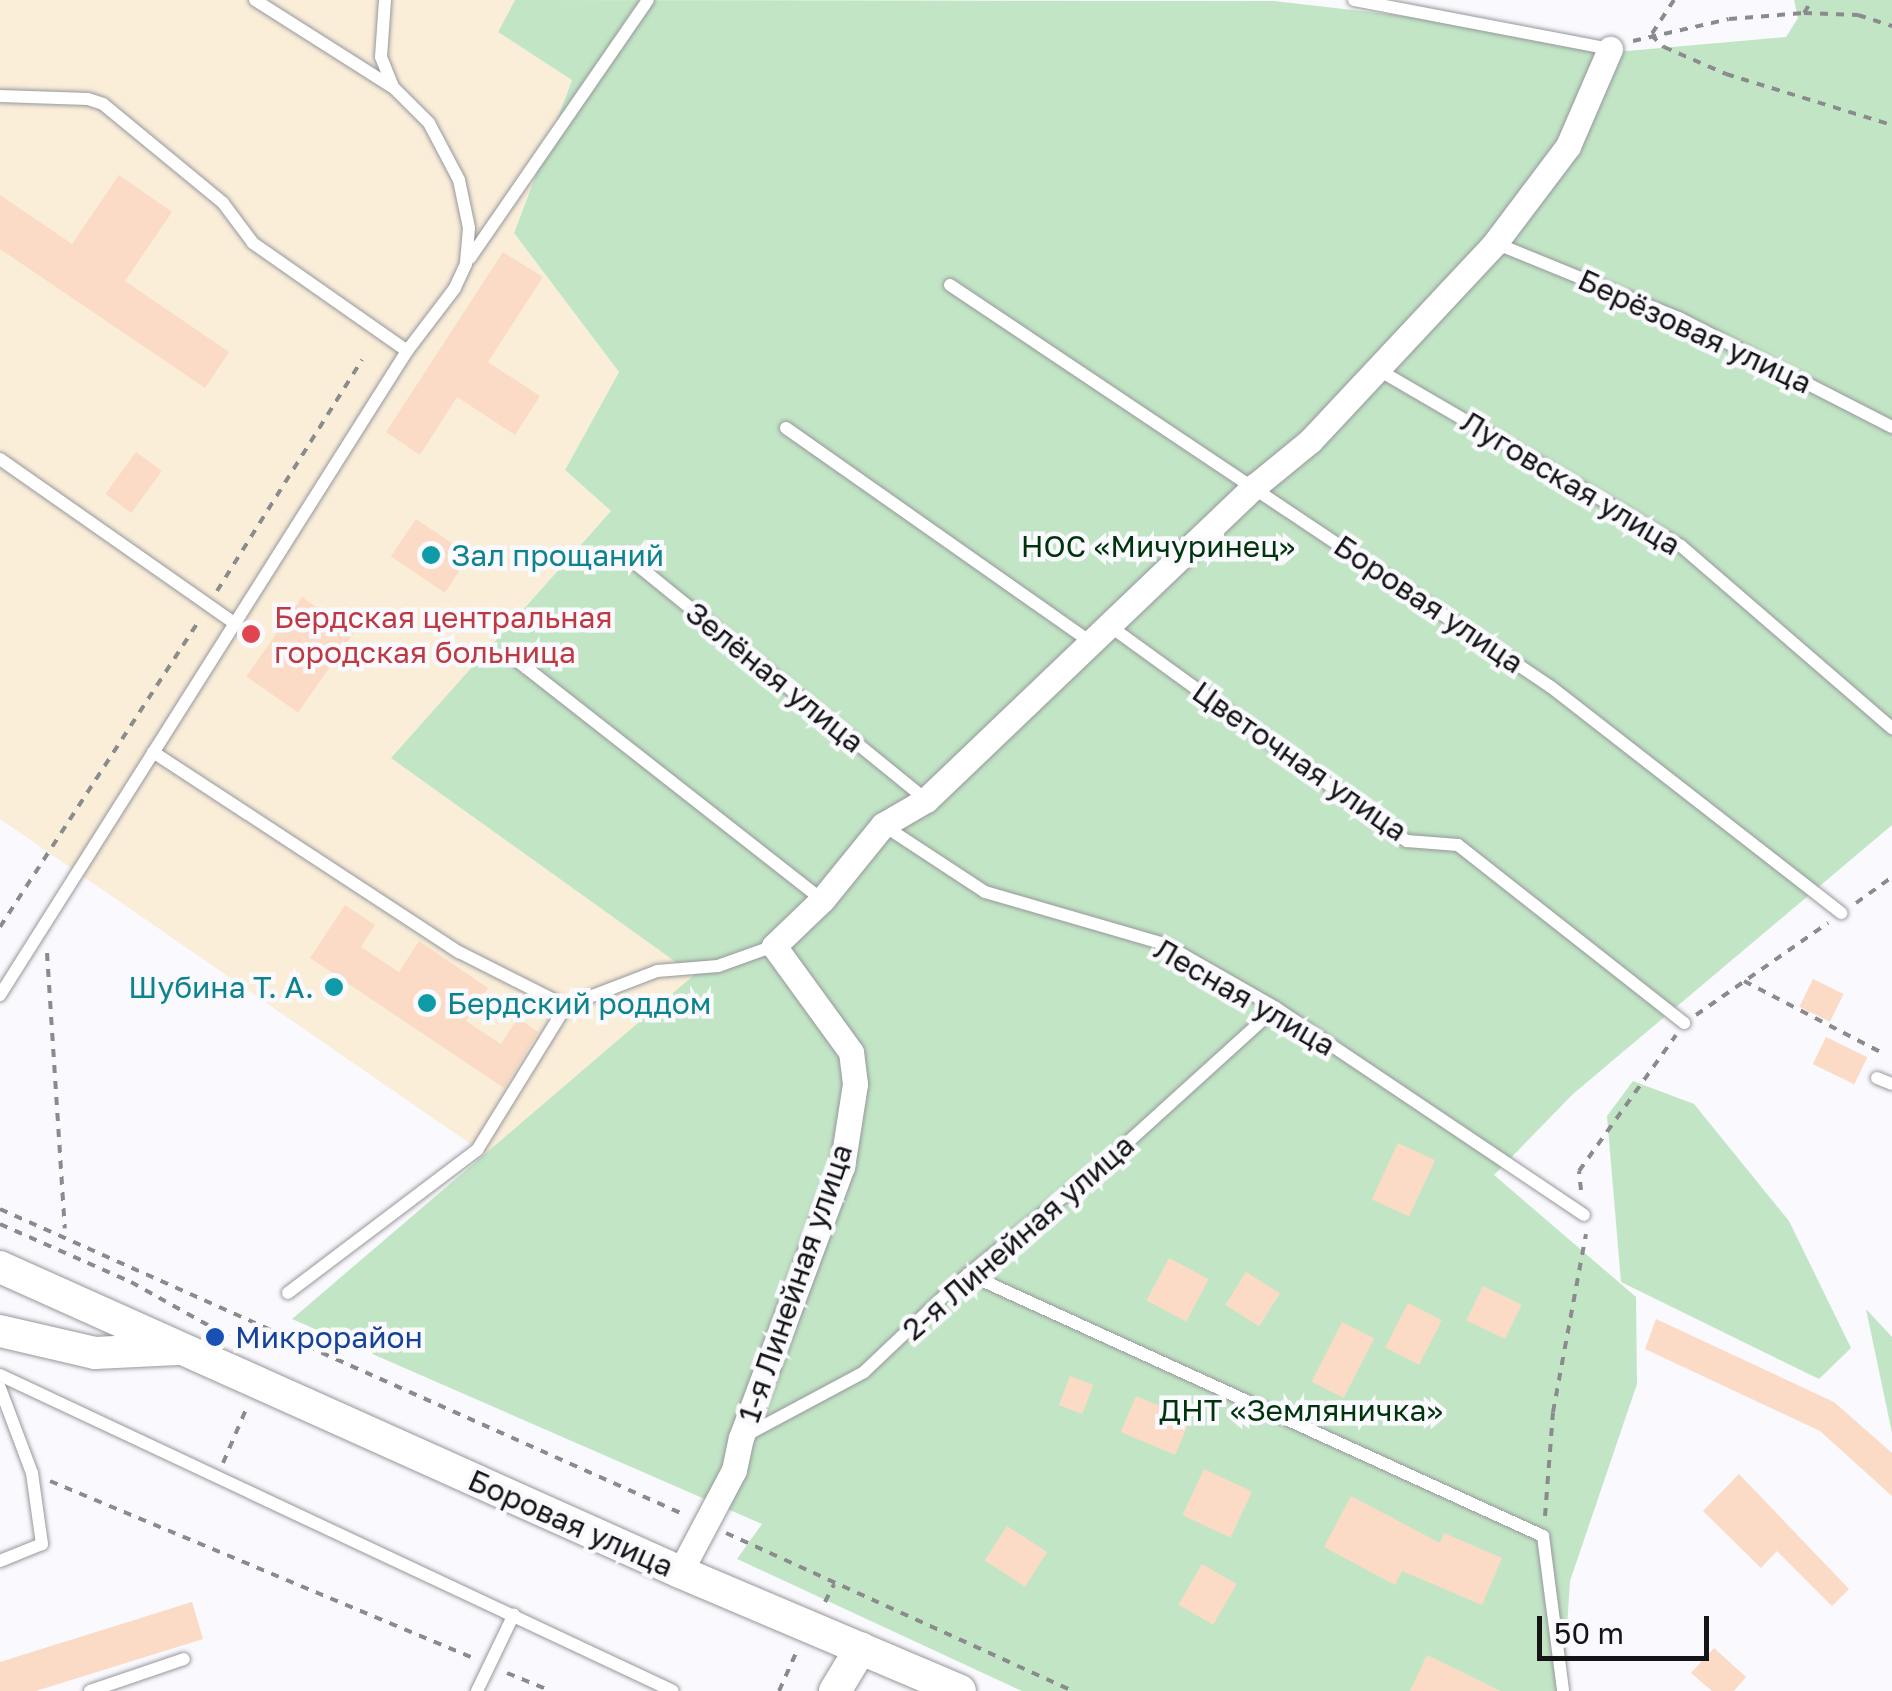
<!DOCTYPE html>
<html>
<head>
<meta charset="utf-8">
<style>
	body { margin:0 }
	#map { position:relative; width:1892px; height:1691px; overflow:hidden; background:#f9f9fe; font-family:"Golos Text",sans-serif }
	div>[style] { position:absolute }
	.medical>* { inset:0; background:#faeed9 }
	.green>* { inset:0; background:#c2e6c5 }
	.building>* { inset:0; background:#fbdbc5; transform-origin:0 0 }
	.path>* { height:4px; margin-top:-2px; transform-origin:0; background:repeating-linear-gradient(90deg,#8b8b8e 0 8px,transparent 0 16px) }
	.roads { filter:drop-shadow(0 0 2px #97979c) drop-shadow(0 0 2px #97979c) }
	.service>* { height:12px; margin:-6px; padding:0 6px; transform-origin:6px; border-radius:6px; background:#fff }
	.minor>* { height:25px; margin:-12.5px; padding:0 12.5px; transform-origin:12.5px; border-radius:12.5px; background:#fff }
	.tertiary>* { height:32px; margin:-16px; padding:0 16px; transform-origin:16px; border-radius:16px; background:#fff }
	.dots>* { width:28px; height:28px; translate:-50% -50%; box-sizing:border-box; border:5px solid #f9f9fe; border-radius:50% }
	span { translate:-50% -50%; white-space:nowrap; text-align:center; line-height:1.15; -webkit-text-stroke:9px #f9f9fe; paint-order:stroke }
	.street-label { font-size:30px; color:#151517 }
	.park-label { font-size:30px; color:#00340c }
	.culture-label { font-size:30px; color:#0d838f }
	.left { translate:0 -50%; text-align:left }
	.right { translate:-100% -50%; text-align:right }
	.health-label { font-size:30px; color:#be3a42 }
	.transit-label { font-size:30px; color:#164399 }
	.scale { position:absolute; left:1537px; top:1616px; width:172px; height:45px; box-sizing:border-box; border:5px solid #151517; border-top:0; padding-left:12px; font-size:30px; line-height:35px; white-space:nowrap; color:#151517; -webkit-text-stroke:8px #f9f9fe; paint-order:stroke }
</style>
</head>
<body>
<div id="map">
	<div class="medical">
		<div style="clip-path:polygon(0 0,515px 0,498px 32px,572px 79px,514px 233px,619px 372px,565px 470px,611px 511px,392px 758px,695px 975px,485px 1154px,0 819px)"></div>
	</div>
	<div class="green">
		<div style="clip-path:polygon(515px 0,1274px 1px,1422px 18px,1627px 51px,1786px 37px,1798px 18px,1794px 0,1892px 0,1892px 825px,1573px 1094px,1494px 1175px,1636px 1297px,1637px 1384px,1570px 1581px,1563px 1691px,1022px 1691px,737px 1559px,762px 1524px,292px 1319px,694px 975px,391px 758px,611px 511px,565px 470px,619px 372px,514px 233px,572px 80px,498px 32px)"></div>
		<div style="clip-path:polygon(1633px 1081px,1694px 1104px,1789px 1221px,1851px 1348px,1819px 1379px,1621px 1282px,1607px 1116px)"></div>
		<div style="clip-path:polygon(1866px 1309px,1892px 1337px,1892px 1433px)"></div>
	</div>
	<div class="building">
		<div style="clip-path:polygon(119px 175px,172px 212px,125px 281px,229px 352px,205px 388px,0 249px,0 195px,72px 244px)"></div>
		<div style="clip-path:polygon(503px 252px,543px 277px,488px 362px,540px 396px,515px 435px,457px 397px,420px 455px,386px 432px)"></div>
		<div style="left:136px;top:452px;width:32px;height:52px;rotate:36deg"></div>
		<div style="left:416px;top:519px;width:65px;height:45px;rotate:34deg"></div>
		<div style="left:302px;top:597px;width:63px;height:97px;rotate:35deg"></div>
		<div style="clip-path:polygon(345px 905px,375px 925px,361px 947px,399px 972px,419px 941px,488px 988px,466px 1021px,501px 1044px,518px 1018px,538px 1032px,504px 1088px,310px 958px)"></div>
		<div style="left:1813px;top:979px;width:34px;height:31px;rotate:26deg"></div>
		<div style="left:1826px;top:1037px;width:46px;height:30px;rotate:26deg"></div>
		<div style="left:1398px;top:1143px;width:41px;height:62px;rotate:25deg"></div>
		<div style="left:1169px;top:1258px;width:45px;height:48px;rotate:28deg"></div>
		<div style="left:1246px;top:1272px;width:40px;height:39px;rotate:32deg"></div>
		<div style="left:1483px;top:1286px;width:43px;height:38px;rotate:26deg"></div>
		<div style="left:1408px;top:1303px;width:38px;height:50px;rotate:27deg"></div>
		<div style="clip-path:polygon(1656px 1319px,1834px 1402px,1892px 1453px,1892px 1496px,1820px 1431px,1645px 1349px)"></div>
		<div style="left:1342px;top:1322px;width:36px;height:67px;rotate:27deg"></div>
		<div style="left:1070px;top:1376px;width:25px;height:31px;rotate:21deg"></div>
		<div style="left:1136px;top:1396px;width:59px;height:39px;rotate:23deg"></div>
		<div style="left:1204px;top:1469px;width:53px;height:51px;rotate:25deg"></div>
		<div style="clip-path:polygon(1739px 1474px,1849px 1589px,1832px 1606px,1777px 1551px,1761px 1568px,1703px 1511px)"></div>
		<div style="clip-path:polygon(1351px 1496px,1440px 1543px,1444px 1533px,1502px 1558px,1482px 1605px,1402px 1571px,1395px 1585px,1324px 1547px)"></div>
		<div style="left:1007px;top:1526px;width:48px;height:41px;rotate:33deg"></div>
		<div style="left:1202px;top:1564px;width:40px;height:47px;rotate:30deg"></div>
		<div style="clip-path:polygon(192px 1602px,203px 1639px,36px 1691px,0 1691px,0 1662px)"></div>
		<div style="clip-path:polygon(1714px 1648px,1746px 1677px,1734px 1691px,1712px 1691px,1691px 1673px)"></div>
		<div style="clip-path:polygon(1427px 1655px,1501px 1691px,1410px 1691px)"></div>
	</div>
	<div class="path">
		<div style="left:1674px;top:0;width:42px;rotate:123.3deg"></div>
		<div style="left:1651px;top:35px;width:18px;rotate:43deg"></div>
		<div style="left:1664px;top:47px;width:68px;rotate:23.5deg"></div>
		<div style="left:1726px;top:74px;width:174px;rotate:17.1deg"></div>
		<div style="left:1804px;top:13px;width:15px;rotate:-58deg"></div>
		<div style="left:1633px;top:41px;width:98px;rotate:-12.9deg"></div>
		<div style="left:1729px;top:19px;width:75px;rotate:-4.6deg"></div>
		<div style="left:1804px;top:13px;width:54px;rotate:2.1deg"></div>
		<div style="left:1858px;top:15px;width:36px;rotate:18deg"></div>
		<div style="left:217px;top:591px;width:273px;rotate:-57.9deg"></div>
		<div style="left:1856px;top:903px;width:44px;rotate:-35.8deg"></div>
		<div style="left:0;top:927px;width:366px;rotate:-57deg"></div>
		<div style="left:47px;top:953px;width:276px;rotate:86.3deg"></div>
		<div style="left:1744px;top:981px;width:160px;rotate:27.5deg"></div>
		<div style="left:1696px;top:1015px;width:161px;rotate:-34.9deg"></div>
		<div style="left:1581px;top:1190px;width:19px;rotate:-96deg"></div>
		<div style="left:1579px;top:1171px;width:167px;rotate:-54.5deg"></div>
		<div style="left:0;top:1209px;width:750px;rotate:24.07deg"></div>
		<div style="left:0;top:1224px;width:143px;rotate:23.9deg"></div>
		<div style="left:131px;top:1282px;width:112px;rotate:29.3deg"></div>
		<div style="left:223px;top:1463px;width:61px;rotate:-66.8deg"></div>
		<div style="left:50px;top:1481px;width:461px;rotate:22.7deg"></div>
		<div style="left:1545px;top:1516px;width:104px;rotate:-85.6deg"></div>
		<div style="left:1553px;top:1412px;width:181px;rotate:-79.5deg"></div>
		<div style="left:726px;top:1533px;width:380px;rotate:24.5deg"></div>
		<div style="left:825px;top:1602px;width:20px;rotate:-63deg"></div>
		<div style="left:507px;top:1673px;width:48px;rotate:22.2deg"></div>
		<div style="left:779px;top:1691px;width:42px;rotate:-65.9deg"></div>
	</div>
	<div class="roads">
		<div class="service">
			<div style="left:255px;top:0;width:162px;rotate:32.4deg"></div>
			<div style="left:385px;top:0;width:57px;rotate:94deg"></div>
			<div style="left:381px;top:57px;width:32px;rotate:68deg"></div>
			<div style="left:393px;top:87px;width:51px;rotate:45deg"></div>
			<div style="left:429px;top:123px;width:64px;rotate:62.2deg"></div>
			<div style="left:459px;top:180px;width:49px;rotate:78.2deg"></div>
			<div style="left:469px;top:228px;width:36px;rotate:95deg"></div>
			<div style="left:466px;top:264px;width:26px;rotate:115deg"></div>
			<div style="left:455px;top:288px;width:79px;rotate:127.3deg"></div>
			<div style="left:1354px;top:0;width:261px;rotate:10.8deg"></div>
			<div style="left:0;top:96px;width:88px;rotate:2deg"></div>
			<div style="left:88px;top:99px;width:16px;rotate:18deg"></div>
			<div style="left:103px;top:104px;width:156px;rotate:39.5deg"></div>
			<div style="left:223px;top:203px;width:50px;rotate:53.1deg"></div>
			<div style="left:253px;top:243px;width:188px;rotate:35deg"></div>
			<div style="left:407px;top:351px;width:762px;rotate:122.29deg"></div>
			<div style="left:1495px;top:243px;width:199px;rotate:22.2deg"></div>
			<div style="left:1679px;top:318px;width:239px;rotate:27.1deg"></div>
			<div style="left:470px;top:258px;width:313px;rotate:-55.4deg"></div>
			<div style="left:950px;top:285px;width:723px;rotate:33.78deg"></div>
			<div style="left:1551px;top:687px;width:368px;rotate:37.9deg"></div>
			<div style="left:1377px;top:369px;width:352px;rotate:30.2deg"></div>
			<div style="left:1681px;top:546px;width:279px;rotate:40.8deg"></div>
			<div style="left:786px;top:428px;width:375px;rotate:35.1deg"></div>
			<div style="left:0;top:459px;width:286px;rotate:35deg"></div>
			<div style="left:625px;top:555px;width:388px;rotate:39.1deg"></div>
			<div style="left:1111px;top:627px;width:365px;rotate:35.9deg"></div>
			<div style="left:1407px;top:841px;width:51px;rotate:4.5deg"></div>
			<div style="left:1458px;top:845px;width:288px;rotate:38.2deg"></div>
			<div style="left:510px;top:655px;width:397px;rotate:38.1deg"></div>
			<div style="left:153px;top:752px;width:366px;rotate:33.2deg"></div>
			<div style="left:459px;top:952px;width:120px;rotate:26.8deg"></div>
			<div style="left:566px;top:1006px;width:169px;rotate:121.7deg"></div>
			<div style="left:477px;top:1150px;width:237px;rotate:142.9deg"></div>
			<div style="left:883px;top:825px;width:122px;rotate:33.3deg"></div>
			<div style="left:985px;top:892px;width:186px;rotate:16.2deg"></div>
			<div style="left:1164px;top:944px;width:129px;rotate:29.7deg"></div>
			<div style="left:1276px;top:1008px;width:371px;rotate:33.9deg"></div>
			<div style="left:566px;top:1006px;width:97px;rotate:-21deg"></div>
			<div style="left:657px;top:971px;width:61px;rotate:-4.7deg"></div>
			<div style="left:718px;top:966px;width:59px;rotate:-19.7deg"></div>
			<div style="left:1877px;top:1078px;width:16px;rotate:22deg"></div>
			<div style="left:968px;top:1274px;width:632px;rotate:24.5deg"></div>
			<div style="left:1543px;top:1536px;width:156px;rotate:82.6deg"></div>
			<div style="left:0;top:1375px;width:743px;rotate:25.15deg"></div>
			<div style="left:0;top:1388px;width:91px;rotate:69.4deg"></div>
			<div style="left:32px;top:1473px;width:72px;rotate:82deg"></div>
			<div style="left:42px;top:1544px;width:45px;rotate:158deg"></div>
			<div style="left:743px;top:1437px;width:137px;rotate:-28.2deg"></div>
			<div style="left:864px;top:1372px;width:132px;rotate:-43.5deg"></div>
			<div style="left:960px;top:1281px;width:188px;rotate:-39.2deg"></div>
			<div style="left:1106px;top:1162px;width:229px;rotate:-42.2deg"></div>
			<div style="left:90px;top:1691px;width:99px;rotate:-18.8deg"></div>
			<div style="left:477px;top:1691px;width:85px;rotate:-64.3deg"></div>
		</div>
		<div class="minor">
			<div style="left:680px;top:1572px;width:115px;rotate:-62.1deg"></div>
			<div style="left:734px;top:1470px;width:33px;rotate:-78deg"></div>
			<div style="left:741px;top:1438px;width:289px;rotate:-69.6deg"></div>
			<div style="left:842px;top:1167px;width:84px;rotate:-81.1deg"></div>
			<div style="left:855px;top:1084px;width:32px;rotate:-97deg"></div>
			<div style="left:851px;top:1052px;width:131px;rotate:-126deg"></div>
			<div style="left:774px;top:946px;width:66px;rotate:-43.8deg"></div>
			<div style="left:822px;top:900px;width:97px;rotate:-50.9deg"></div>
			<div style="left:883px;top:825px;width:50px;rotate:-30.2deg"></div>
			<div style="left:926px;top:800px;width:455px;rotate:-43.7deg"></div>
			<div style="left:1255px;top:486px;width:71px;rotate:-39.3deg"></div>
			<div style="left:1310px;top:441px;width:271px;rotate:-46.9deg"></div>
			<div style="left:1495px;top:243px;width:121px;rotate:-53deg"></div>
			<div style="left:1568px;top:146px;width:106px;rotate:-66.6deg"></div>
		</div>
		<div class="tertiary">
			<div style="left:0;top:1267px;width:745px;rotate:24.16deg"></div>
			<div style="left:680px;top:1572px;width:304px;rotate:23deg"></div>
			<div style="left:0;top:1331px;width:98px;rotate:13deg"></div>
			<div style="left:95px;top:1353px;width:83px;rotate:-2.8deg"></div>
			<div style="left:835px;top:1691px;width:50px;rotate:-58.8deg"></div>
		</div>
	</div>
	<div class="dots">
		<div style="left:431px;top:555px;background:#0f9aa8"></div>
		<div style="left:251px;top:634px;background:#e0444e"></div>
		<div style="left:334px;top:987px;background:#0f9aa8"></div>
		<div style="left:427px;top:1003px;background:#0f9aa8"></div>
		<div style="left:215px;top:1337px;background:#1a4fb4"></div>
	</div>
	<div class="street-label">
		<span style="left:1695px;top:331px;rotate:25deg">Берёзовая улица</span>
		<span style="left:1571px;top:483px;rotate:31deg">Луговская улица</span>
		<span style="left:1429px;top:604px;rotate:34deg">Боровая улица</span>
		<span style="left:775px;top:677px;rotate:39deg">Зелёная улица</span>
		<span style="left:1300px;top:761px;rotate:35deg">Цветочная улица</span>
		<span style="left:1245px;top:997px;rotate:30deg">Лесная улица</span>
		<span style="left:1018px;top:1237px;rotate:-41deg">2-я Линейная улица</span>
		<span style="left:795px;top:1283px;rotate:-71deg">1-я Линейная улица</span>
		<span style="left:571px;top:1523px;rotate:24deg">Боровая улица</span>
	</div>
	<div class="park-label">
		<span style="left:1158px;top:546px">НОС «Мичуринец»</span>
		<span style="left:1301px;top:1410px">ДНТ «Земляничка»</span>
	</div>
	<div class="culture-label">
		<span class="left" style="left:451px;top:555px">Зал прощаний</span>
		<span class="right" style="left:314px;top:987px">Шубина Т. А.</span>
		<span class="left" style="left:447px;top:1003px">Бердский роддом</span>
	</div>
	<div class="health-label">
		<span class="left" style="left:274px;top:634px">Бердская центральная<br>городская больница</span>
	</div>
	<div class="transit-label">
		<span class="left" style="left:235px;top:1337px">Микрорайон</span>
	</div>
	<div class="scale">50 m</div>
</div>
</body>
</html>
